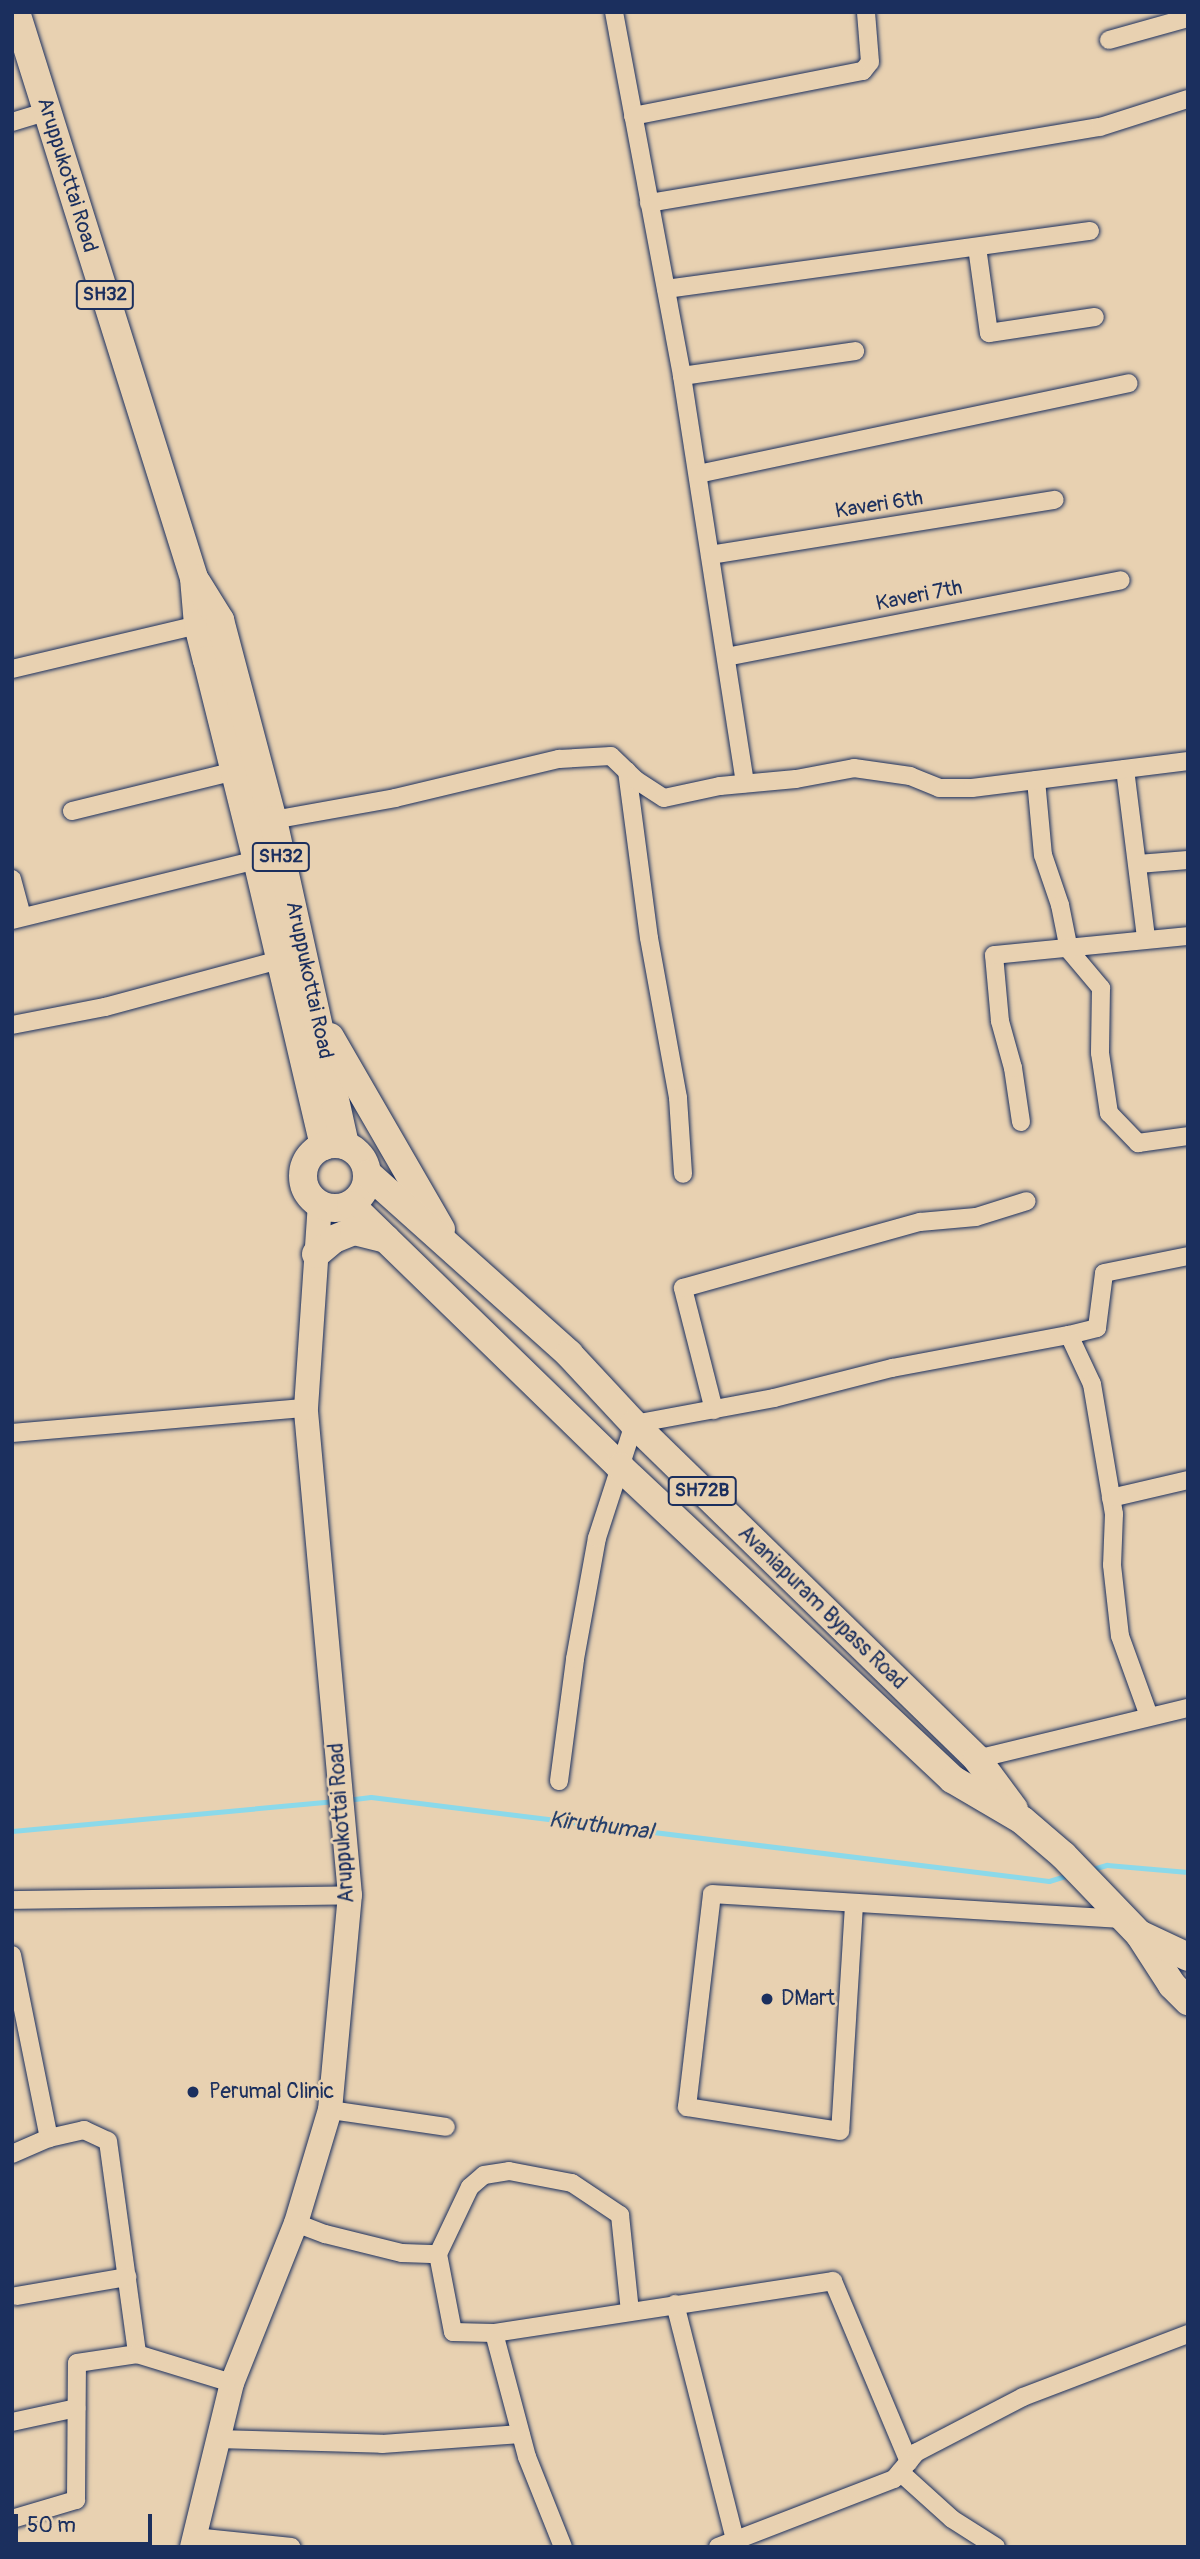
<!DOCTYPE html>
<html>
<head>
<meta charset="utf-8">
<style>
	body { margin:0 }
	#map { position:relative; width:1200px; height:2559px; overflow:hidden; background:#e8d1b1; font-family:Pangolin,sans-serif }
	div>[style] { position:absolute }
	.stream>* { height:5px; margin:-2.5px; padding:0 2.5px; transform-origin:2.5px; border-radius:2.5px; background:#8bd9ea }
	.roads { filter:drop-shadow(0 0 2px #1b2f5e) drop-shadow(0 0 2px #1b2f5e) }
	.street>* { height:18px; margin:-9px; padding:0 9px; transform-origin:9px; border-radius:9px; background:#e8d1b1 }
	.secondary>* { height:24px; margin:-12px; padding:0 12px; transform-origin:12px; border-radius:12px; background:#e8d1b1 }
	.primary>* { height:28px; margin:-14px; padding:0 14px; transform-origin:14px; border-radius:14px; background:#e8d1b1 }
	.primary>.ring { margin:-14px; padding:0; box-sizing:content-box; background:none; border:28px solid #e8d1b1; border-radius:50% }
	.dots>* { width:19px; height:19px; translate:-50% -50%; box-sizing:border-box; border:4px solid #e8d1b1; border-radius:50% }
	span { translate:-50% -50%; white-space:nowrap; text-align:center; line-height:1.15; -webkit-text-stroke:5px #e8d1b1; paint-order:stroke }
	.shield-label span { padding:2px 5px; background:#e8d1b1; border:2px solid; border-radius:5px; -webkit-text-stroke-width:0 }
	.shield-label { font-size:19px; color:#1b2f5e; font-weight:700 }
	.street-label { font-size:21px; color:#1b2f5e }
	.poi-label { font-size:21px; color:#1b2f5e }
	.left { translate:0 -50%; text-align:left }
	.water-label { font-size:23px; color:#26406c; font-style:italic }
	.frame { position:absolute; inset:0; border:14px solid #1b2f5e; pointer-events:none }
	.scale { position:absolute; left:14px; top:2514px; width:138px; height:32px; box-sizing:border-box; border:4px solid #1b2f5e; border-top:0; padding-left:9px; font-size:21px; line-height:24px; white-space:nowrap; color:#1b2f5e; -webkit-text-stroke:5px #e8d1b1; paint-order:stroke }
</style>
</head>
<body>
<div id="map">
	<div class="stream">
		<div style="left:346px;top:1800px;width:25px;rotate:-7deg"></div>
		<div style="left:371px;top:1797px;width:683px;rotate:7.06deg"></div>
		<div style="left:1049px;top:1881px;width:21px;rotate:-17deg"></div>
		<div style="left:12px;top:1831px;width:322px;rotate:-5.3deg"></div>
		<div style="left:1089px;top:1870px;width:19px;rotate:-16deg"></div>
		<div style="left:1107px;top:1865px;width:81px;rotate:4.9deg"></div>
	</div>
	<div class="roads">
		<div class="street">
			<div style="left:614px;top:12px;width:370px;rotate:79.4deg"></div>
			<div style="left:682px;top:376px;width:412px;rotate:81.2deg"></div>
			<div style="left:1109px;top:40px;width:82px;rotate:-15.6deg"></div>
			<div style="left:633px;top:116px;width:234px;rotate:-11.1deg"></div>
			<div style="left:863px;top:71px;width:11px;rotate:-52deg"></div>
			<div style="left:870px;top:62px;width:50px;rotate:-94.6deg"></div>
			<div style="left:12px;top:122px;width:37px;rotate:-17deg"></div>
			<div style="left:649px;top:203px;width:457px;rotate:-9.6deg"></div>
			<div style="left:1100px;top:127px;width:92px;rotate:-17.7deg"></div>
			<div style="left:977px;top:247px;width:87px;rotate:82.1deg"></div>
			<div style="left:989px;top:333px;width:107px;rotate:-8.6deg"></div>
			<div style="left:666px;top:289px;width:428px;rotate:-7.8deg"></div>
			<div style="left:682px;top:376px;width:175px;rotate:-8.2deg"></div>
			<div style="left:698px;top:474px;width:440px;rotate:-11.9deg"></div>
			<div style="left:710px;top:555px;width:349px;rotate:-9.1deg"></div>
			<div style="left:726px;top:657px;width:402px;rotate:-11deg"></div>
			<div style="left:12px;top:669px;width:191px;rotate:-13.3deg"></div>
			<div style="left:1125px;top:769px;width:170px;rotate:82.9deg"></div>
			<div style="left:627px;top:771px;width:168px;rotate:82.5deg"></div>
			<div style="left:649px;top:938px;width:163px;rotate:79.7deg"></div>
			<div style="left:678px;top:1098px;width:76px;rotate:86.2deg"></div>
			<div style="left:1036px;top:780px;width:75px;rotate:84.7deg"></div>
			<div style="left:1043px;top:855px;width:53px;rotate:71.2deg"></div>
			<div style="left:1060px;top:905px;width:46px;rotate:78.7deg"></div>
			<div style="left:1069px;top:950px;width:50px;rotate:49.9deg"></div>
			<div style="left:1101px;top:988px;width:65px;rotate:90.9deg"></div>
			<div style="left:1100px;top:1053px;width:61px;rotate:81.5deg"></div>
			<div style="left:1109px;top:1113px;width:42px;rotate:46deg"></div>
			<div style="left:1138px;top:1143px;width:50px;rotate:-8deg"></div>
			<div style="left:72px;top:811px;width:168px;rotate:-13.8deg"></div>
			<div style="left:273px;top:820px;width:124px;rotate:-10.2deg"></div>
			<div style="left:395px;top:798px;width:169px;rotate:-13.4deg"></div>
			<div style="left:559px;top:759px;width:52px;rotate:-3.3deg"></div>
			<div style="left:611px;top:756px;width:35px;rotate:44deg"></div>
			<div style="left:636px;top:780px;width:33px;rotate:33deg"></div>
			<div style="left:664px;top:798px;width:57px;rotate:-12.1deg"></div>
			<div style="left:720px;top:786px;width:76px;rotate:-5.3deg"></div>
			<div style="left:796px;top:779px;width:59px;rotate:-10.7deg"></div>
			<div style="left:854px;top:768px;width:57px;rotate:8.1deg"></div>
			<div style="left:910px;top:776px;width:31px;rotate:22deg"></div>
			<div style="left:939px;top:788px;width:33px"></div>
			<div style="left:972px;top:788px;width:218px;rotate:-7.1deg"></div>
			<div style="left:1138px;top:864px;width:50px;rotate:-4.6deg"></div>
			<div style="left:12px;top:879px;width:39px;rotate:75deg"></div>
			<div style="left:12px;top:920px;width:252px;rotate:-13.8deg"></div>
			<div style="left:12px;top:1025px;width:95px;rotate:-11deg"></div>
			<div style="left:105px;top:1007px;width:180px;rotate:-15.1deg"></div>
			<div style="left:1021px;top:1122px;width:55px;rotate:-98.4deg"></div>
			<div style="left:1013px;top:1068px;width:49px;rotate:-105.5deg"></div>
			<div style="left:1000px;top:1021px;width:66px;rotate:-95.2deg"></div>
			<div style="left:994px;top:955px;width:195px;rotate:-5.6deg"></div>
			<div style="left:1069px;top:1335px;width:29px;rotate:-14deg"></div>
			<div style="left:1097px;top:1328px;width:55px;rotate:-82.7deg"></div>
			<div style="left:1104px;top:1273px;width:86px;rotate:-11.4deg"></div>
			<div style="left:714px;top:1410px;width:126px;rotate:-104.3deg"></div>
			<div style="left:683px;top:1288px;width:246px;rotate:-15.6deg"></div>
			<div style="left:920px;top:1222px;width:56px;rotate:-5.1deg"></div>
			<div style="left:976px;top:1217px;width:53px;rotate:-17.4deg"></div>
			<div style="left:12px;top:1433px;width:295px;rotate:-4.9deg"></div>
			<div style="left:1111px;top:1498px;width:79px;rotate:-13.2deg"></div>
			<div style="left:977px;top:1759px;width:217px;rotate:-13.6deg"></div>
			<div style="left:559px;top:1781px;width:123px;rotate:-82.5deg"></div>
			<div style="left:575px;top:1659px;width:123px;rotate:-79.7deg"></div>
			<div style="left:597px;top:1538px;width:120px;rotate:-72deg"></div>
			<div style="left:634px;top:1424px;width:142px;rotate:-10.5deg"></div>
			<div style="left:774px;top:1398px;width:122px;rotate:-14.3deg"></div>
			<div style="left:892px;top:1368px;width:180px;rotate:-10.6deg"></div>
			<div style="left:1069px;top:1335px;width:54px;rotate:64.9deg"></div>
			<div style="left:1092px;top:1384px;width:132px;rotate:80.4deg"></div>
			<div style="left:1114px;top:1514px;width:51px;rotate:92.2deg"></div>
			<div style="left:1112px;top:1565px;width:71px;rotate:83.6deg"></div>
			<div style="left:1120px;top:1636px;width:85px;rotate:70.1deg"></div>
			<div style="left:12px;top:1900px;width:338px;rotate:-0.8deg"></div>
			<div style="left:854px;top:1905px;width:226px;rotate:93.5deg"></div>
			<div style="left:840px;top:2131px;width:155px;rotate:-171.1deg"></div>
			<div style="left:687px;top:2107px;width:214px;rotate:-83.3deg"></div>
			<div style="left:712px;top:1894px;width:414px;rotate:3.5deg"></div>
			<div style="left:12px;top:1955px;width:187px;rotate:78.6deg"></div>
			<div style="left:330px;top:2110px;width:117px;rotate:8.3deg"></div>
			<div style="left:12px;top:2154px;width:40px;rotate:-23.4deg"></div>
			<div style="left:49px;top:2138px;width:36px;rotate:-13deg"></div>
			<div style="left:84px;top:2130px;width:26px;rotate:25deg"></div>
			<div style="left:108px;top:2141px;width:215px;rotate:82.2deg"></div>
			<div style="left:296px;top:2223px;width:31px;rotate:21deg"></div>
			<div style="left:325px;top:2234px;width:79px;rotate:13.9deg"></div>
			<div style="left:402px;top:2253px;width:36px;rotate:2deg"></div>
			<div style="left:16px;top:2296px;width:113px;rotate:-9.7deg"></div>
			<div style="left:675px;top:2304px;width:244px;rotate:75.7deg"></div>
			<div style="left:494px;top:2333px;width:343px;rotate:-8.7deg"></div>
			<div style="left:833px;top:2281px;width:196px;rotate:67.2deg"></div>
			<div style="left:12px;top:2422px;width:66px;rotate:-12.2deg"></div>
			<div style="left:218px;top:2439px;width:164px;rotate:1.7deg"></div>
			<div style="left:382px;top:2444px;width:139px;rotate:-4.1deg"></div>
			<div style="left:900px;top:2472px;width:70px;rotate:42.1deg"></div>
			<div style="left:952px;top:2519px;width:52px;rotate:32.5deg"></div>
			<div style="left:12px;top:2519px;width:67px;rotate:-16.5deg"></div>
			<div style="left:76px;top:2500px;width:137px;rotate:-89.6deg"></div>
			<div style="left:77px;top:2363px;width:61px;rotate:-8.5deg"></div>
			<div style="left:137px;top:2354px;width:99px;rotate:17deg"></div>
			<div style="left:194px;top:2537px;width:98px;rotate:5.9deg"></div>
			<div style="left:563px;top:2547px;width:97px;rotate:-111.8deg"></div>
			<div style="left:527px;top:2457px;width:128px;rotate:-104.9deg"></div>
			<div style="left:494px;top:2333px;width:41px;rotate:-178.6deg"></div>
			<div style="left:453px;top:2332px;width:79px;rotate:-100.9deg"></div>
			<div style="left:438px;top:2254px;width:74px;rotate:-64.5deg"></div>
			<div style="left:470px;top:2187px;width:18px;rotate:-41deg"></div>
			<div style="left:484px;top:2175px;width:25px;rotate:-9deg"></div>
			<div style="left:509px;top:2171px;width:64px;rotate:10.8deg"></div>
			<div style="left:572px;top:2183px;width:58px;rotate:33.7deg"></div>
			<div style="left:620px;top:2215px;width:97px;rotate:84.1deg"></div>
			<div style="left:718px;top:2547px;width:189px;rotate:-21.1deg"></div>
			<div style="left:894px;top:2479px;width:35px;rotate:-50deg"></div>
			<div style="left:917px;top:2452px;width:119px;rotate:-27.4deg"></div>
			<div style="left:1023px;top:2397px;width:177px;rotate:-20.9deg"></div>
		</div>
		<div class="secondary">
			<div style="left:192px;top:2547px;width:169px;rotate:-76.3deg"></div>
			<div style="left:232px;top:2383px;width:172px;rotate:-68.2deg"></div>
			<div style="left:296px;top:2223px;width:118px;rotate:-73.3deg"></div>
			<div style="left:330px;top:2110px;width:216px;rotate:-84.7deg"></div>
			<div style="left:350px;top:1895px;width:489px;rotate:-95.2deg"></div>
			<div style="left:306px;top:1408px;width:203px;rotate:-86.1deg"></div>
		</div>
		<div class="primary">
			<div style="left:16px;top:12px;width:593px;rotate:72.54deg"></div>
			<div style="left:194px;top:578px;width:47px;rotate:85.1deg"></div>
			<div style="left:198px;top:625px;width:36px;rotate:76deg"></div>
			<div style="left:207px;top:660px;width:206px;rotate:76deg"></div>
			<div style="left:257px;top:860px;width:294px;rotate:76.8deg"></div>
			<div style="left:197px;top:583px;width:44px;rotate:58.1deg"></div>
			<div style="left:220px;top:620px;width:207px;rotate:75.2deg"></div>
			<div style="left:273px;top:820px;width:333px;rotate:77.5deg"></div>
			<div style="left:330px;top:1037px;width:222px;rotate:60deg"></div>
			<div class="ring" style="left:303px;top:1144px;width:36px;height:36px"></div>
			<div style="left:368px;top:1174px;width:270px;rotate:41.8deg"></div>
			<div style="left:569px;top:1354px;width:96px;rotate:47.1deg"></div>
			<div style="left:634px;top:1424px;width:479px;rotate:44.3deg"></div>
			<div style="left:977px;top:1759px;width:62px;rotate:53.5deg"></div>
			<div style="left:351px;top:1205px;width:376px;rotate:44.2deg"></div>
			<div style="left:620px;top:1467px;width:456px;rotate:43.2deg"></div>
			<div style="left:952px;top:1779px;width:81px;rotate:30.4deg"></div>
			<div style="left:1022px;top:1820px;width:54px;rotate:40.5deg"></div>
			<div style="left:1063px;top:1855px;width:110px;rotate:46.1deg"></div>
			<div style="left:1139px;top:1934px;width:61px;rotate:57.1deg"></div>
			<div style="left:1172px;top:1985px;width:23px;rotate:45deg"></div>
			<div style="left:316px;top:1254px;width:23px;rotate:-40deg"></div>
			<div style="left:334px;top:1239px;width:22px;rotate:-22deg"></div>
			<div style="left:354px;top:1231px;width:33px;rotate:14deg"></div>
			<div style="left:1139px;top:1934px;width:54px;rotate:25.1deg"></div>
		</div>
	</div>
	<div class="dots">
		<div style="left:767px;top:1999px;background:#1b2f5e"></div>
		<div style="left:193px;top:2092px;background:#1b2f5e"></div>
	</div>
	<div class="shield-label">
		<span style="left:105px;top:295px">SH32</span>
		<span style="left:281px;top:857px">SH32</span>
		<span style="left:702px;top:1491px">SH72B</span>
	</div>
	<div class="street-label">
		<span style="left:67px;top:175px;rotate:73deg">Aruppukottai Road</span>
		<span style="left:879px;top:505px;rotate:-9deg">Kaveri 6th</span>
		<span style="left:919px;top:596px;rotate:-11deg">Kaveri 7th</span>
		<span style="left:309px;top:980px;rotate:78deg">Aruppukottai Road</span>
		<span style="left:822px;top:1608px;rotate:44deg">Avaniapuram Bypass Road</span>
		<span style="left:342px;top:1823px;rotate:-94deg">Aruppukottai Road</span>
	</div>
	<div class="poi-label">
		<span class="left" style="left:781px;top:1999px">DMart</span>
		<span class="left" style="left:209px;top:2092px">Perumal Clinic</span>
	</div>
	<div class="water-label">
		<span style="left:601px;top:1826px;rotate:7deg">Kiruthumal</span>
	</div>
	<div class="frame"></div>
	<div class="scale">50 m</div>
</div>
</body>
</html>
